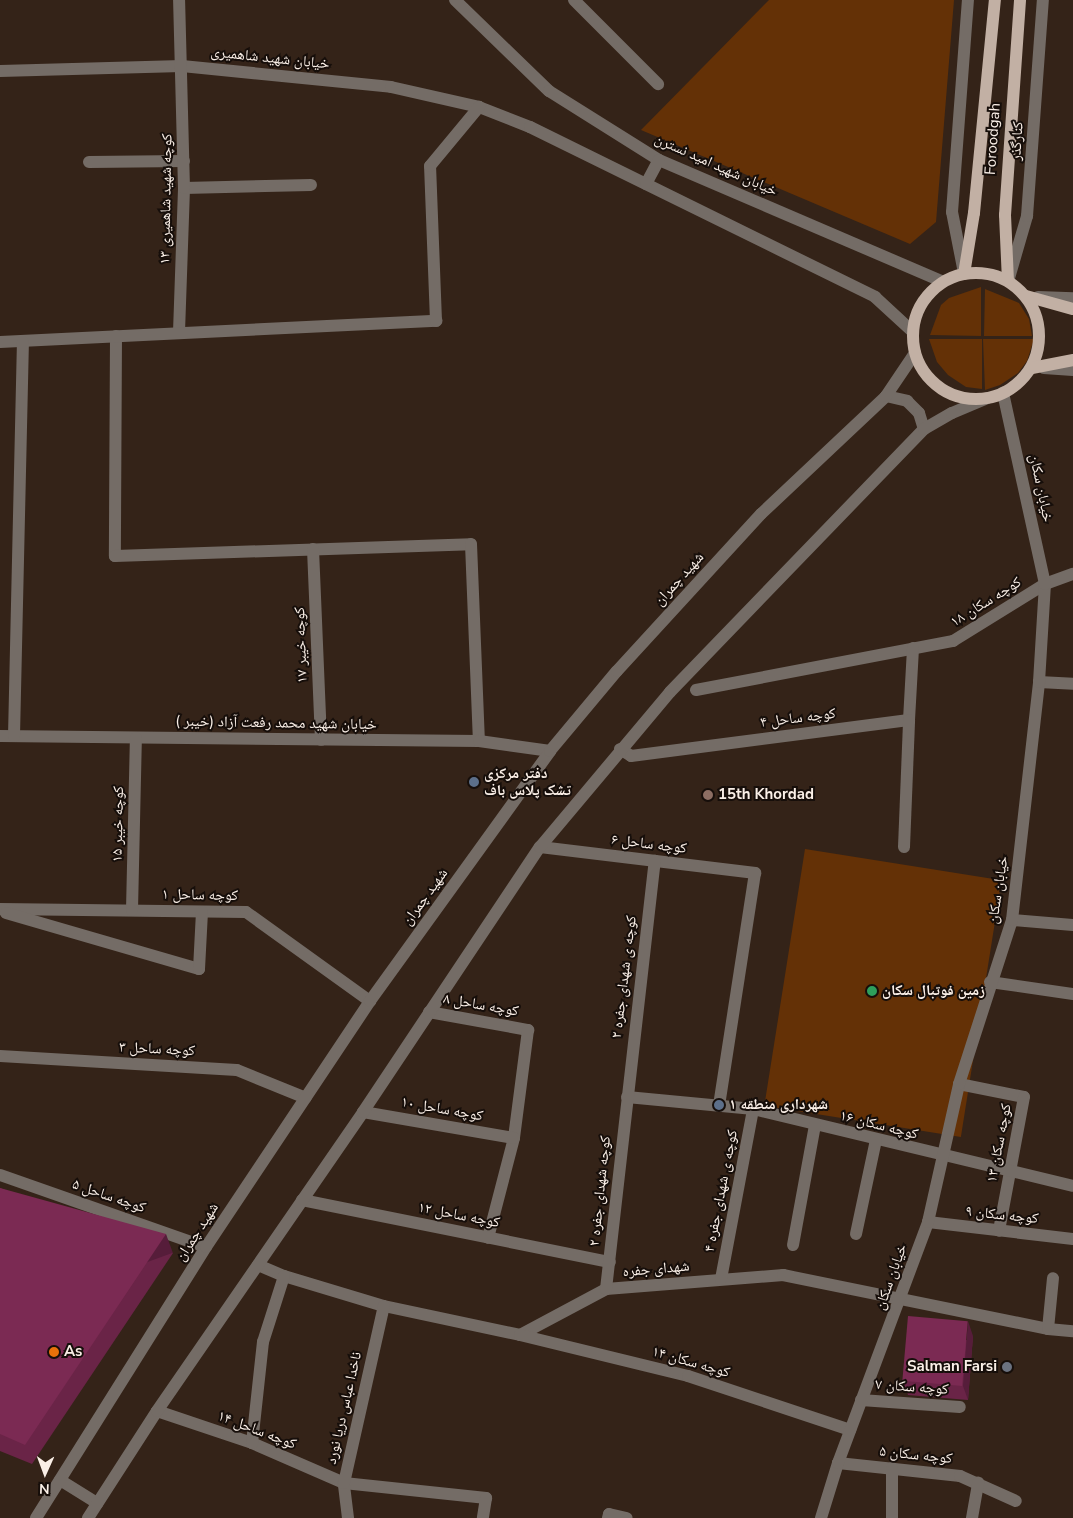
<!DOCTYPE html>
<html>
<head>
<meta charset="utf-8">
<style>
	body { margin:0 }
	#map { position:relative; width:1073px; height:1518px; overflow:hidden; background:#342318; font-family:"Nunito Sans","Noto Naskh Arabic",sans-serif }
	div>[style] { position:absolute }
	.green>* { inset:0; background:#643106; transform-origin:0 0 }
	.minor>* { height:12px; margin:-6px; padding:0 6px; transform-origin:6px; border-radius:6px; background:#746c66 }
	.major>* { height:12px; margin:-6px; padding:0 6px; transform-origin:6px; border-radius:6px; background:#c2b0a4 }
	.major>.ring { margin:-6px; padding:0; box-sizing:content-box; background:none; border:12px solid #c2b0a4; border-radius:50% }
	.wall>* { inset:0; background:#6a2447 }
	.shaded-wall>* { inset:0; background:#561d3a; transform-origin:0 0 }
	.building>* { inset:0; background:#7b2a53; transform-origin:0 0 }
	.dots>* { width:14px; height:14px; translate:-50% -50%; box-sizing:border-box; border:2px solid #160e0a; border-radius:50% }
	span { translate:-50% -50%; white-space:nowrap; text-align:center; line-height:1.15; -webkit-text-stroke:4px #160e0a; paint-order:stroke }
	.street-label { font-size:15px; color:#faefe7 }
	.poi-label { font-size:15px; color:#faefe7; font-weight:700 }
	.left { translate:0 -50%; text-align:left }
	.right { translate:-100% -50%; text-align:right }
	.north { position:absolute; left:20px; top:1448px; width:50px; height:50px; -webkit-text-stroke:4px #160e0a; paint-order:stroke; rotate:182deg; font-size:14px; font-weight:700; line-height:20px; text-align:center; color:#faefe7 }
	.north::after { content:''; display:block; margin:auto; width:18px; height:22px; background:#faefe7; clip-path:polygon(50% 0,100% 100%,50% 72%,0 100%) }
</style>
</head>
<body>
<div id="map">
	<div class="green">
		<div style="clip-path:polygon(769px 0,954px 0,936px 222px,910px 244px,641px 130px)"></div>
		<div style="clip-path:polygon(981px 287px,981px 336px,930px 335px,941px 305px,949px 298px)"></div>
		<div style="clip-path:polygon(985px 289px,1019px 303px,1029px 319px,1032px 336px,984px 336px)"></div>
		<div style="clip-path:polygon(929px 339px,982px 339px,982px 389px,966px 387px,948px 375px,937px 362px)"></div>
		<div style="clip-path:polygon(983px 339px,1034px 339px,1027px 361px,1018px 373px,1000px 385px,985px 390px)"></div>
		<div style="left:805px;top:849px;width:199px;height:260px;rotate:9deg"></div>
	</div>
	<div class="minor">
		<div style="left:455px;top:0;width:131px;rotate:44.1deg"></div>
		<div style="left:549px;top:91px;width:130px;rotate:32.1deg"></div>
		<div style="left:659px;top:160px;width:309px;rotate:23.2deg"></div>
		<div style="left:574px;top:0;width:119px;rotate:45deg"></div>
		<div style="left:0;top:71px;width:182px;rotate:-1.6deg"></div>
		<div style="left:182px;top:66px;width:210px;rotate:5.7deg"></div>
		<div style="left:391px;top:87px;width:90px;rotate:12.8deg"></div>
		<div style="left:479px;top:107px;width:55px;rotate:21.4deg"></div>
		<div style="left:530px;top:127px;width:385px;rotate:26.2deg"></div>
		<div style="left:875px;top:297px;width:50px;rotate:42.6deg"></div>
		<div style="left:89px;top:162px;width:95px;rotate:-0.6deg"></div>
		<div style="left:646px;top:184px;width:27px;rotate:-62deg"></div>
		<div style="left:184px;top:188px;width:127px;rotate:-1.4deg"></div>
		<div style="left:964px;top:273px;width:62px;rotate:-101.1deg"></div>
		<div style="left:952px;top:212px;width:213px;rotate:-85.7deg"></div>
		<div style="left:1009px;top:278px;width:65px;rotate:-73.8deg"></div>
		<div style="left:1027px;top:216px;width:217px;rotate:-85.8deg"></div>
		<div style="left:1038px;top:297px;width:35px;rotate:2deg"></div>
		<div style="left:179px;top:332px;width:144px;rotate:-88deg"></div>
		<div style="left:184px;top:188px;width:188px;rotate:-91.5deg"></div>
		<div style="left:116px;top:336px;width:220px;rotate:90.3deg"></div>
		<div style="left:115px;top:556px;width:356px;rotate:-1.9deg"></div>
		<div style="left:471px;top:544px;width:197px;rotate:87.7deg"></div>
		<div style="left:0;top:342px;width:437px;rotate:-2.8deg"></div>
		<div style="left:436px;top:321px;width:155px;rotate:-92.2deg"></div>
		<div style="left:430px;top:166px;width:77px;rotate:-50.3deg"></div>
		<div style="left:1044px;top:368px;width:29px;rotate:4deg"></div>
		<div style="left:886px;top:396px;width:22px;rotate:13deg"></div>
		<div style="left:907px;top:401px;width:17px;rotate:45deg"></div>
		<div style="left:919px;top:413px;width:17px;rotate:73deg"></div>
		<div style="left:313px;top:549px;width:191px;rotate:87.6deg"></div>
		<div style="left:1039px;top:682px;width:34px;rotate:3deg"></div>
		<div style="left:696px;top:690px;width:262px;rotate:-10.8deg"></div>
		<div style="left:953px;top:641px;width:108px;rotate:-31.8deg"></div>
		<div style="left:1045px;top:584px;width:30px;rotate:-20deg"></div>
		<div style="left:0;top:736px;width:479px;rotate:0.6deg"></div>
		<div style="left:479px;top:741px;width:72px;rotate:8deg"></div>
		<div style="left:14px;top:736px;width:394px;rotate:-88.7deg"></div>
		<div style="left:620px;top:749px;width:13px;rotate:32deg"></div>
		<div style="left:631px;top:756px;width:280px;rotate:-7.4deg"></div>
		<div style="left:909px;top:720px;width:72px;rotate:-86.8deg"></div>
		<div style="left:540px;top:847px;width:217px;rotate:6.9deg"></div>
		<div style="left:755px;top:873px;width:235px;rotate:98.8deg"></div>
		<div style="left:904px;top:847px;width:127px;rotate:-87.7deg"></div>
		<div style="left:0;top:909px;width:246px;rotate:0.7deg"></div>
		<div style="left:246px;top:912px;width:153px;rotate:35.7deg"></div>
		<div style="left:132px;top:910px;width:172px;rotate:-88.7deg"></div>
		<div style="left:6px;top:913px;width:201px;rotate:16.2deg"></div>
		<div style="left:199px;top:969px;width:57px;rotate:-87deg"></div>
		<div style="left:1012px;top:920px;width:61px;rotate:4.7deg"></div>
		<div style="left:990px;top:982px;width:84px;rotate:8.2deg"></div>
		<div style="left:429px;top:1012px;width:101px;rotate:10.3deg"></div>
		<div style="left:528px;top:1030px;width:109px;rotate:97.4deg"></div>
		<div style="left:514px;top:1138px;width:103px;rotate:104.6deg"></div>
		<div style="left:0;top:1056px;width:237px;rotate:3.4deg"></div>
		<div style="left:237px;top:1070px;width:74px;rotate:22.1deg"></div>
		<div style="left:959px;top:1084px;width:66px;rotate:11.3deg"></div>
		<div style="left:1024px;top:1097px;width:136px;rotate:100.6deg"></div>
		<div style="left:627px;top:1097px;width:127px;rotate:5.4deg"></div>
		<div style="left:753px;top:1109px;width:329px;rotate:13.5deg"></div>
		<div style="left:363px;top:1112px;width:153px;rotate:9.8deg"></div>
		<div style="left:0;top:1175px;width:218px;rotate:19.3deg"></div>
		<div style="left:302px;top:1200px;width:314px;rotate:11.4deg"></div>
		<div style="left:928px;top:1222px;width:146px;rotate:6.7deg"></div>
		<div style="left:856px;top:1234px;width:96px;rotate:-78deg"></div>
		<div style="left:793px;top:1245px;width:122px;rotate:-79.6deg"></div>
		<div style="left:258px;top:1265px;width:28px;rotate:23deg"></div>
		<div style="left:284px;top:1276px;width:104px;rotate:16.7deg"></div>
		<div style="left:384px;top:1306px;width:139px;rotate:12deg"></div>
		<div style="left:520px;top:1335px;width:98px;rotate:-28.1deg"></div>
		<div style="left:606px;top:1289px;width:178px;rotate:-4.5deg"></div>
		<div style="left:783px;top:1275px;width:270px;rotate:11.5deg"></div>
		<div style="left:1048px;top:1329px;width:25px;rotate:5deg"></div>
		<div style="left:721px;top:1279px;width:173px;rotate:-79.3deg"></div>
		<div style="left:606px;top:1289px;width:431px;rotate:-83.5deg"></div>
		<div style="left:1048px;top:1329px;width:51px;rotate:-84.4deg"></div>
		<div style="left:520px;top:1335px;width:173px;rotate:13.7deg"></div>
		<div style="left:688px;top:1376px;width:171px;rotate:18.4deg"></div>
		<div style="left:861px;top:1400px;width:99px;rotate:4deg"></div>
		<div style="left:157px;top:1411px;width:100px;rotate:18.6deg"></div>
		<div style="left:252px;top:1443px;width:100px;rotate:23.5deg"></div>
		<div style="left:344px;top:1483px;width:143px;rotate:6deg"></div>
		<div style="left:486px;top:1498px;width:20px;rotate:99deg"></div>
		<div style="left:252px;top:1443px;width:102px;rotate:-83.8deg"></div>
		<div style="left:263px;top:1342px;width:69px;rotate:-72.3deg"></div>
		<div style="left:838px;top:1463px;width:123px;rotate:6.1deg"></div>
		<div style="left:960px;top:1476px;width:61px;rotate:24.1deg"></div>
		<div style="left:60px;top:1480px;width:44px;rotate:31.9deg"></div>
		<div style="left:36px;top:1518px;width:320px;rotate:-57.9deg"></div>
		<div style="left:206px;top:1247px;width:296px;rotate:-56.3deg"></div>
		<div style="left:370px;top:1001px;width:308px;rotate:-54.2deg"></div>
		<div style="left:550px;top:751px;width:104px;rotate:-50.1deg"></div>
		<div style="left:617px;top:671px;width:213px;rotate:-47.5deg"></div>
		<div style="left:761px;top:514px;width:172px;rotate:-43.3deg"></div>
		<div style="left:886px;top:396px;width:52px;rotate:-56deg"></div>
		<div style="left:88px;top:1518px;width:127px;rotate:-57.2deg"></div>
		<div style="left:157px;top:1411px;width:363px;rotate:-55.4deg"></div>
		<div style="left:363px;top:1112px;width:319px;rotate:-56.3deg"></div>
		<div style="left:540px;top:847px;width:202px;rotate:-50deg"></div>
		<div style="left:670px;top:692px;width:366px;rotate:-46deg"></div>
		<div style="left:924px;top:429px;width:32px;rotate:-30deg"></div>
		<div style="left:952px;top:413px;width:38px;rotate:-23deg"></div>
		<div style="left:348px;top:1518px;width:35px;rotate:-97deg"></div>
		<div style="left:344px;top:1483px;width:181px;rotate:-77.3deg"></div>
		<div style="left:608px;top:1518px;width:4px;rotate:-76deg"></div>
		<div style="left:609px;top:1514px;width:18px;rotate:13deg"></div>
		<div style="left:821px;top:1518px;width:58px;rotate:-72.8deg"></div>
		<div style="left:838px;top:1463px;width:257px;rotate:-69.5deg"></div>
		<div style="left:928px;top:1222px;width:141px;rotate:-77.3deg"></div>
		<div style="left:959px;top:1084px;width:172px;rotate:-72.1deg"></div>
		<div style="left:1012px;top:920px;width:240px;rotate:-83.5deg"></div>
		<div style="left:1039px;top:682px;width:98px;rotate:-86.5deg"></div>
		<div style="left:1045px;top:584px;width:196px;rotate:-102.4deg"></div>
		<div style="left:892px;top:1518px;width:50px;rotate:-90deg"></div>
		<div style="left:972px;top:1518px;width:36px;rotate:-80deg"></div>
	</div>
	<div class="major">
		<div class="ring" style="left:913px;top:273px;width:114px;height:114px"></div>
		<div style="left:964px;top:274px;width:62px;rotate:-80.7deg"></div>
		<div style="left:974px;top:213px;width:214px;rotate:-84.4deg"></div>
		<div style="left:1008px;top:281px;width:66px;rotate:-92.6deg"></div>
		<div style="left:1005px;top:215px;width:216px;rotate:-86deg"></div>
		<div style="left:1026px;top:296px;width:49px;rotate:15.5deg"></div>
		<div style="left:1032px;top:368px;width:42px;rotate:-11deg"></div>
	</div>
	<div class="wall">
		<div style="clip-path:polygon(0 1188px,173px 1253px,32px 1464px,0 1451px)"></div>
		<div style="clip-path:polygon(973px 1336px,968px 1400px,908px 1395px,903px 1381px)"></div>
	</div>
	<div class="shaded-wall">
		<div style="left:166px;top:1234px;width:20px;height:254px;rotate:70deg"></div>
		<div style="clip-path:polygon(968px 1321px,973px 1336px,968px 1400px,963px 1386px)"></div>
	</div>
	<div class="building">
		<div style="clip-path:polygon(0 1188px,166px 1234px,25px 1445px,0 1434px)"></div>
		<div style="left:908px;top:1316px;width:60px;height:65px;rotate:5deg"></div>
	</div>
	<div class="dots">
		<div style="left:474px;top:782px;background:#5c6f8a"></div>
		<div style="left:708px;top:795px;background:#8d6e63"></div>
		<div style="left:872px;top:991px;background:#2e9e5b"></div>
		<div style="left:719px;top:1105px;background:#5c6f8a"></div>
		<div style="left:54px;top:1352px;background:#e8710a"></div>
		<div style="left:1007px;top:1367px;background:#6b7280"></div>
	</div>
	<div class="street-label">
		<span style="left:270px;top:58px;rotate:6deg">خیابان شهید شاهمیری</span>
		<span style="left:993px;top:139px;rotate:-86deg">Foroodgah</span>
		<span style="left:1017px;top:141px;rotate:-86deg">کنارگذر</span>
		<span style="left:716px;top:165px;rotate:24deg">خیابان شهید امید نسترن</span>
		<span style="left:166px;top:199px;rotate:-89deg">کوچه شهید شاهمیری ۱۳</span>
		<span style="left:1041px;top:488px;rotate:78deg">خیابان سکان</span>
		<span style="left:679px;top:579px;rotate:-48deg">شهید چمران</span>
		<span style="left:986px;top:602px;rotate:-32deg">کوچه سکان ۱۸</span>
		<span style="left:301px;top:645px;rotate:-92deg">کوچه خیبر ۱۷</span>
		<span style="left:798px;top:718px;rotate:-7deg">کوچه ساحل ۴</span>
		<span style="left:276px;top:723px;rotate:1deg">( خیبر) خیابان شهید محمد رفعت آزاد</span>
		<span style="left:118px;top:824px;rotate:-89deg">کوچه خیبر ۱۵</span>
		<span style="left:649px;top:844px;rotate:7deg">کوچه ساحل ۶</span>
		<span style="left:998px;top:890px;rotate:-81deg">خیابان سکان</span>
		<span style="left:200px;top:895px;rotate:1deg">کوچه ساحل ۱</span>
		<span style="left:425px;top:897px;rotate:-54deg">شهید چمران</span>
		<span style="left:624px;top:977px;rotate:-83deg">کوچه ی شهدای جفره ۲</span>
		<span style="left:481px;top:1005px;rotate:10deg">کوچه ساحل ۸</span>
		<span style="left:157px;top:1049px;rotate:3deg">کوچه ساحل ۳</span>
		<span style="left:442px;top:1109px;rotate:10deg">کوچه ساحل ۱۰</span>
		<span style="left:879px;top:1125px;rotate:14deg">کوچه سکان ۱۶</span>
		<span style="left:999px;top:1143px;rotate:-79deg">کوچه سکان ۱۳</span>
		<span style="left:600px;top:1191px;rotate:-84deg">کوچه شهدای جفره ۲</span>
		<span style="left:721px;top:1191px;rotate:-79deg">کوچه ی شهدای جفره ۴</span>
		<span style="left:109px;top:1196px;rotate:19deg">کوچه ساحل ۵</span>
		<span style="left:459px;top:1215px;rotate:11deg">کوچه ساحل ۱۲</span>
		<span style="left:1002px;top:1215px;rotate:6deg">کوچه سکان ۹</span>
		<span style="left:197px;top:1232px;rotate:-57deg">شهید چمران</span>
		<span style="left:656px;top:1269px;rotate:-5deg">شهدای جفره</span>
		<span style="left:891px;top:1277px;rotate:-70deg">خیابان سکان</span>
		<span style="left:691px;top:1362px;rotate:16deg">کوچه سکان ۱۴</span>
		<span style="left:912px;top:1387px;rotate:4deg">کوچه سکان ۷</span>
		<span style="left:344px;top:1408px;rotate:-77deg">ناخدا عباس دریا نورد</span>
		<span style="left:257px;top:1430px;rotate:21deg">کوچه ساحل ۱۴</span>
		<span style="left:916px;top:1455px;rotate:6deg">کوچه سکان ۵</span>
	</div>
	<div class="poi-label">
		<span class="left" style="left:484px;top:782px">دفتر مرکزی<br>تشک پلاس باف</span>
		<span class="left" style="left:718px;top:795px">15th Khordad</span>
		<span class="left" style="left:882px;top:991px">زمین فوتبال سکان</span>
		<span class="left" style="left:729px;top:1105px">شهرداری منطقه ١</span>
		<span class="left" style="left:64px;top:1352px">As</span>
		<span class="right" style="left:997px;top:1367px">Salman Farsi</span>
	</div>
	<div class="north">N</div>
</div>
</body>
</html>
